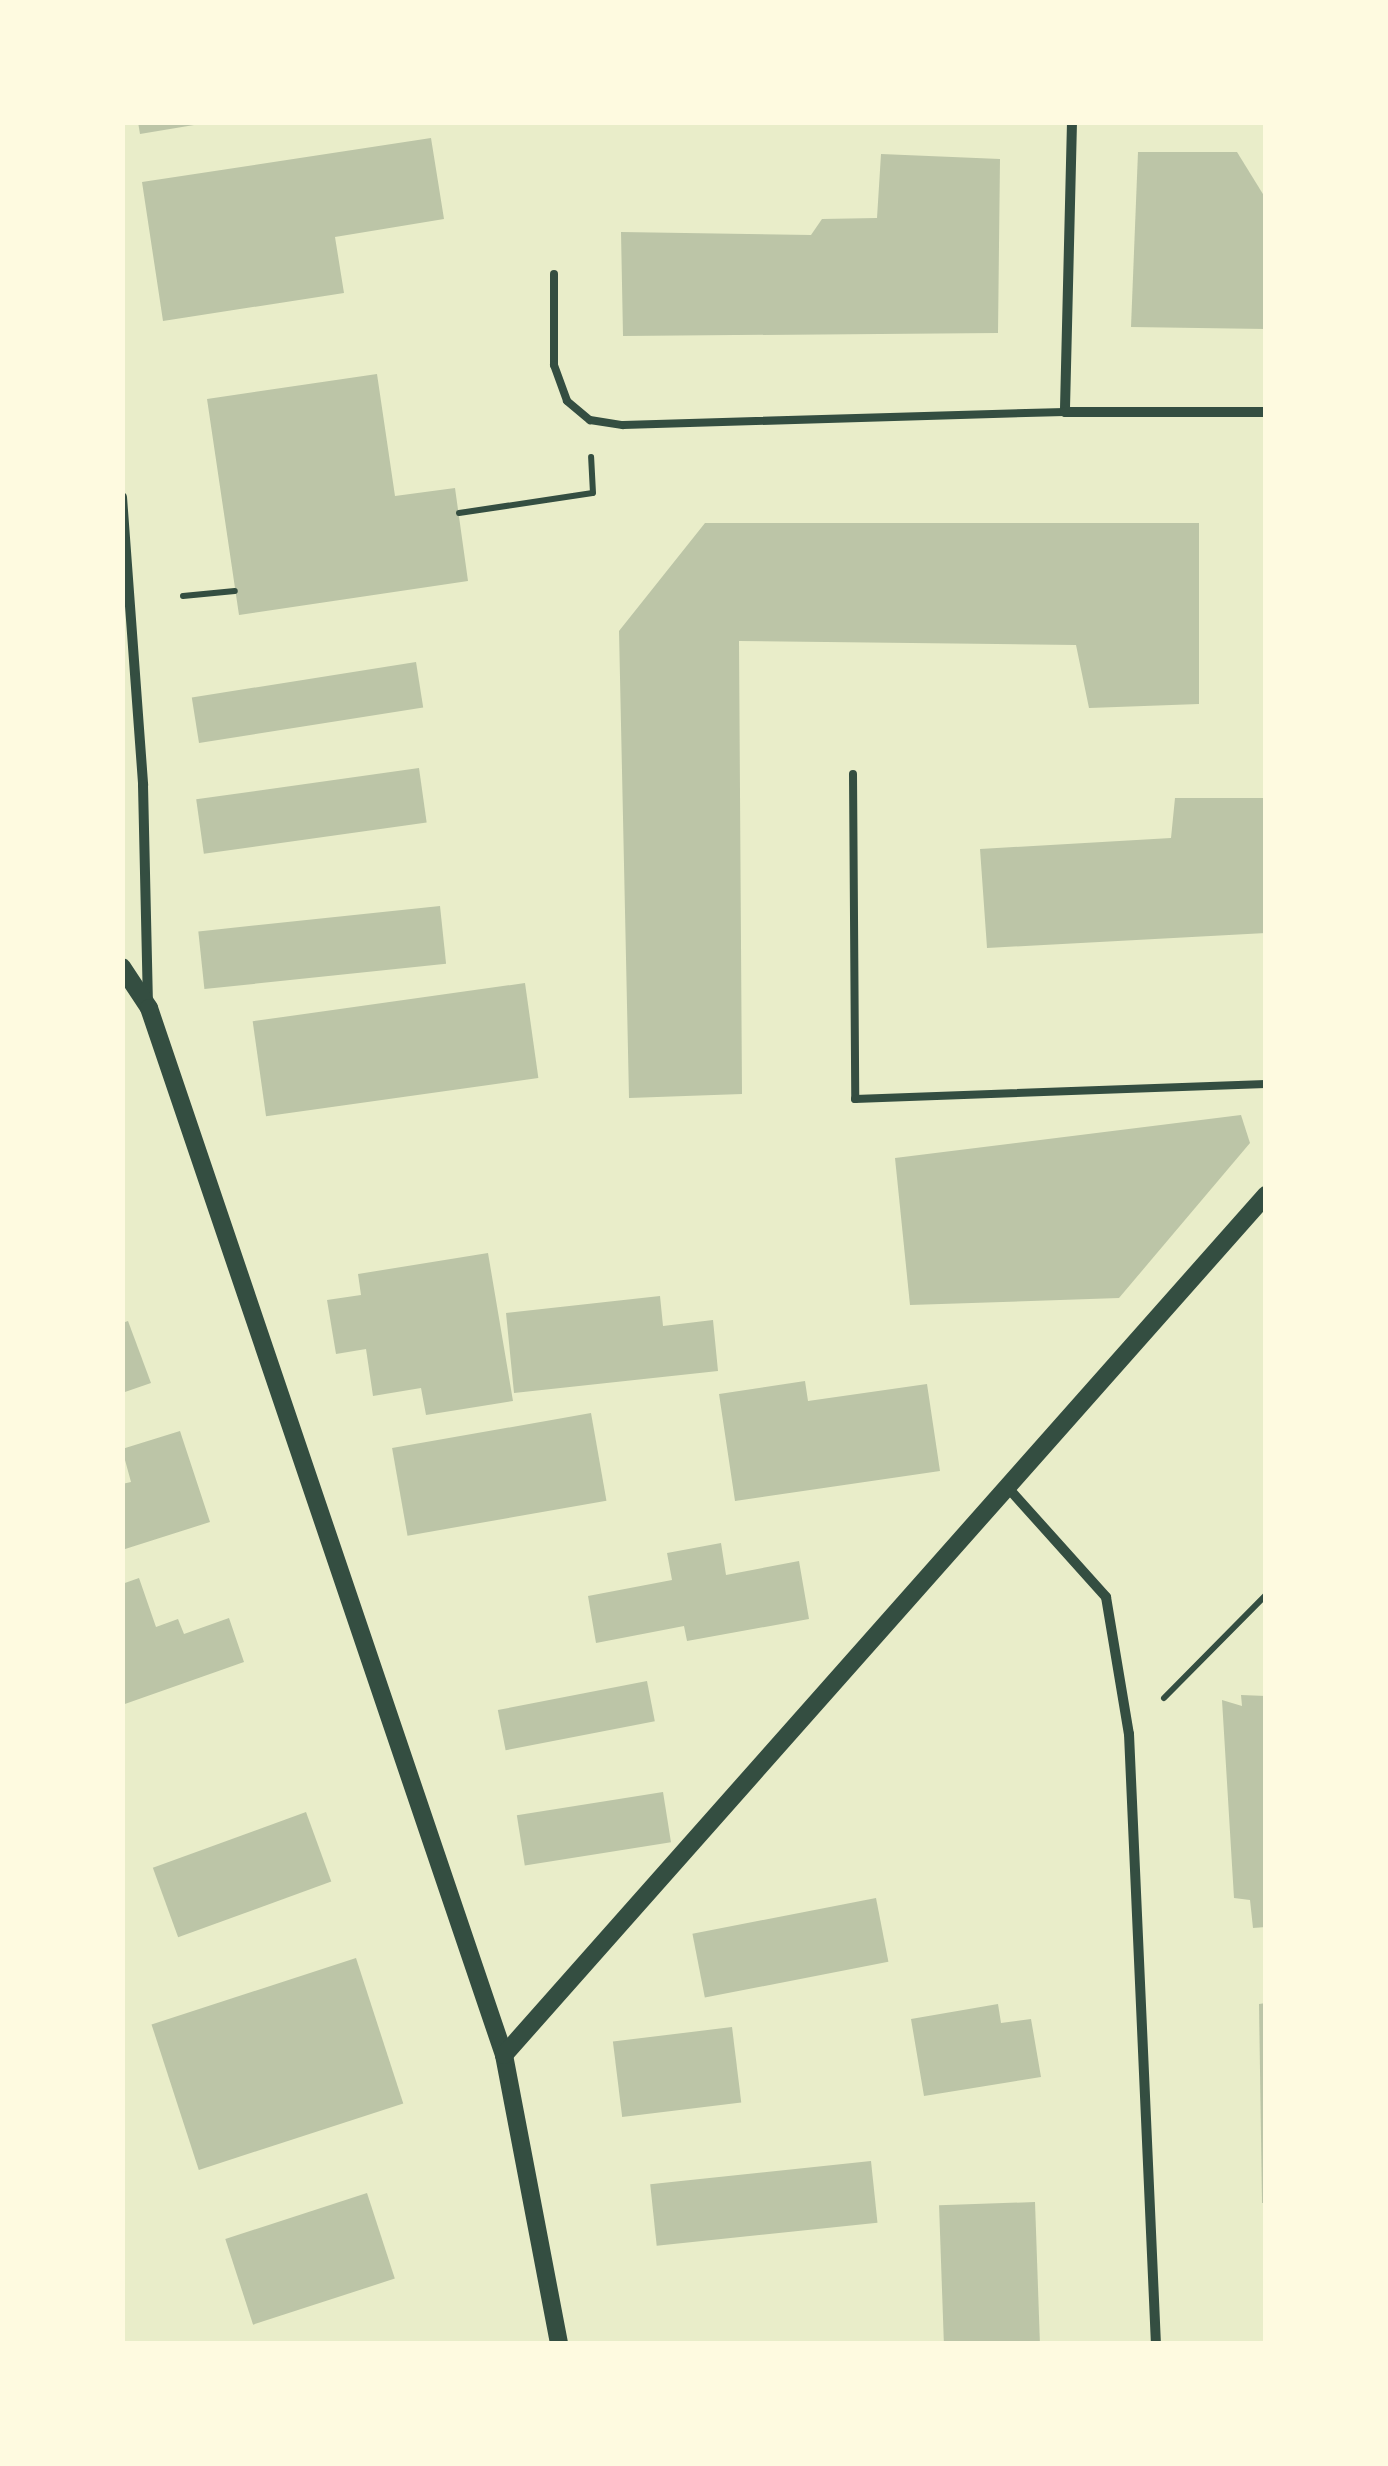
<!DOCTYPE html>
<html>
<head>
<meta charset="utf-8">
<style>
	body { margin:0 }
	#map { position:relative; width:1388px; height:2466px; overflow:hidden; background:#e9edc9; font-family:Montserrat,sans-serif }
	div>[style] { position:absolute }
	.building>* { inset:0; background:#bcc5a7; transform-origin:0 0 }
	.path>* { height:6px; margin:-3px; padding:0 3px; transform-origin:3px; border-radius:3px; background:#344e41 }
	.service>* { height:8px; margin:-4px; padding:0 4px; transform-origin:4px; border-radius:4px; background:#344e41 }
	.minor>* { height:10px; margin:-5px; padding:0 5px; transform-origin:5px; border-radius:5px; background:#344e41 }
	.tertiary>* { height:18px; margin:-9px; padding:0 9px; transform-origin:9px; border-radius:9px; background:#344e41 }
	span { translate:-50% -50%; white-space:nowrap; text-align:center; line-height:1.15; -webkit-text-stroke:9px #fefae0; paint-order:stroke }
	.frame { position:absolute; inset:0; border:125px solid #fefae0; pointer-events:none }
</style>
</head>
<body>
<div id="map">
	<div class="building">
		<div style="clip-path:polygon(138px 122px,194px 122px,194px 125px,140px 134px)"></div>
		<div style="clip-path:polygon(431px 138px,444px 219px,335px 237px,344px 293px,163px 321px,142px 182px)"></div>
		<div style="clip-path:polygon(1138px 152px,1237px 152px,1266px 199px,1266px 329px,1131px 327px)"></div>
		<div style="clip-path:polygon(881px 154px,1000px 159px,998px 333px,623px 336px,621px 232px,811px 235px,822px 219px,877px 218px)"></div>
		<div style="clip-path:polygon(377px 374px,395px 496px,455px 488px,468px 581px,239px 615px,207px 399px)"></div>
		<div style="clip-path:polygon(705px 523px,1199px 523px,1199px 704px,1089px 708px,1076px 645px,739px 641px,742px 1094px,629px 1098px,619px 631px)"></div>
		<div style="left:416px;top:662px;width:46px;height:227px;rotate:81deg"></div>
		<div style="left:419px;top:768px;width:55px;height:225px;rotate:82deg"></div>
		<div style="clip-path:polygon(1175px 798px,1266px 798px,1266px 933px,987px 948px,980px 849px,1171px 838px)"></div>
		<div style="left:440px;top:906px;width:58px;height:243px;rotate:84deg"></div>
		<div style="left:525px;top:983px;width:96px;height:275px;rotate:82deg"></div>
		<div style="clip-path:polygon(1241px 1115px,1250px 1143px,1119px 1298px,910px 1305px,895px 1158px)"></div>
		<div style="clip-path:polygon(488px 1253px,513px 1401px,426px 1415px,421px 1388px,373px 1396px,366px 1349px,336px 1354px,327px 1300px,361px 1295px,358px 1274px)"></div>
		<div style="clip-path:polygon(660px 1296px,663px 1326px,713px 1320px,718px 1371px,514px 1393px,506px 1313px)"></div>
		<div style="clip-path:polygon(128px 1321px,151px 1383px,122px 1393px,122px 1323px)"></div>
		<div style="clip-path:polygon(805px 1381px,808px 1401px,927px 1384px,940px 1471px,735px 1501px,719px 1394px)"></div>
		<div style="left:591px;top:1413px;width:89px;height:202px;rotate:80deg"></div>
		<div style="clip-path:polygon(180px 1431px,210px 1522px,122px 1550px,122px 1484px,131px 1482px,122px 1449px)"></div>
		<div style="clip-path:polygon(721px 1543px,726px 1575px,799px 1561px,809px 1619px,687px 1641px,684px 1626px,596px 1643px,588px 1596px,672px 1580px,667px 1553px)"></div>
		<div style="clip-path:polygon(139px 1578px,156px 1627px,178px 1619px,184px 1634px,229px 1618px,244px 1662px,122px 1705px,122px 1584px)"></div>
		<div style="left:647px;top:1681px;width:41px;height:152px;rotate:79deg"></div>
		<div style="clip-path:polygon(1241px 1695px,1266px 1696px,1266px 1927px,1253px 1928px,1250px 1900px,1234px 1898px,1222px 1700px,1242px 1706px)"></div>
		<div style="left:663px;top:1792px;width:51px;height:148px;rotate:81deg"></div>
		<div style="left:306px;top:1812px;width:74px;height:163px;rotate:70deg"></div>
		<div style="left:876px;top:1898px;width:65px;height:187px;rotate:79deg"></div>
		<div style="left:356px;top:1958px;width:153px;height:215px;rotate:72deg"></div>
		<div style="clip-path:polygon(1266px 2003px,1266px 2203px,1262px 2203px,1259px 2004px)"></div>
		<div style="clip-path:polygon(998px 2004px,1001px 2023px,1031px 2019px,1041px 2077px,924px 2096px,911px 2019px)"></div>
		<div style="left:732px;top:2027px;width:76px;height:120px;rotate:83deg"></div>
		<div style="left:871px;top:2161px;width:62px;height:222px;rotate:84deg"></div>
		<div style="left:367px;top:2193px;width:90px;height:149px;rotate:72deg"></div>
		<div style="left:1035px;top:2202px;width:142px;height:96px;rotate:88deg"></div>
	</div>
	<div class="path">
		<div style="left:459px;top:513px;width:135px;rotate:-8.5deg"></div>
		<div style="left:593px;top:493px;width:36px;rotate:-93deg"></div>
		<div style="left:183px;top:596px;width:52px;rotate:-5.5deg"></div>
		<div style="left:1164px;top:1698px;width:145px;rotate:-45.3deg"></div>
	</div>
	<div class="service">
		<div style="left:554px;top:274px;width:91px;rotate:90deg"></div>
		<div style="left:554px;top:365px;width:38px;rotate:70deg"></div>
		<div style="left:567px;top:401px;width:30px;rotate:40deg"></div>
		<div style="left:590px;top:420px;width:33px;rotate:9deg"></div>
		<div style="left:623px;top:425px;width:442px;rotate:-1.7deg"></div>
		<div style="left:853px;top:774px;width:325px;rotate:89.6deg"></div>
		<div style="left:855px;top:1099px;width:411px;rotate:-2.1deg"></div>
	</div>
	<div class="minor">
		<div style="left:1072px;top:122px;width:290px;rotate:91.4deg"></div>
		<div style="left:1065px;top:412px;width:201px"></div>
		<div style="left:122px;top:497px;width:289px;rotate:85.8deg"></div>
		<div style="left:143px;top:785px;width:217px;rotate:88.7deg"></div>
		<div style="left:1010px;top:1490px;width:144px;rotate:48.1deg"></div>
		<div style="left:1106px;top:1597px;width:139px;rotate:80.5deg"></div>
		<div style="left:1129px;top:1734px;width:611px;rotate:87.47deg"></div>
	</div>
	<div class="tertiary">
		<div style="left:122px;top:967px;width:49px;rotate:56.6deg"></div>
		<div style="left:149px;top:1008px;width:1106px;rotate:71.27deg"></div>
		<div style="left:504px;top:2055px;width:294px;rotate:79.2deg"></div>
		<div style="left:504px;top:2055px;width:1149px;rotate:-48.46deg"></div>
	</div>
	<div class="frame"></div>
</div>
</body>
</html>
